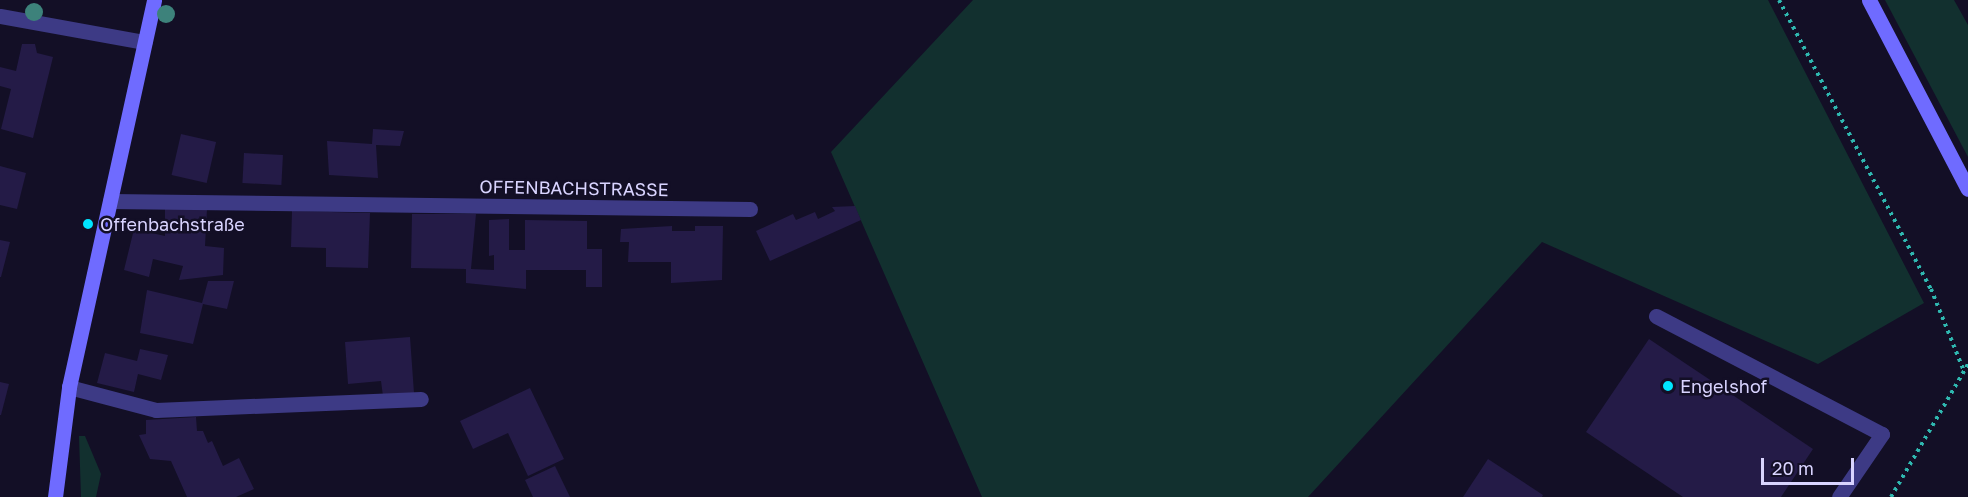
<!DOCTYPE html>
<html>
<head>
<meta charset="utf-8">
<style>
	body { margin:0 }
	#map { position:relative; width:1968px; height:497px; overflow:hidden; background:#130f26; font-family:"Golos Text",sans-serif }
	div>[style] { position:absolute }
	.green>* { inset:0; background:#12302f }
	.building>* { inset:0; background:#241b47; transform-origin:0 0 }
	.path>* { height:4px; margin-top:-2px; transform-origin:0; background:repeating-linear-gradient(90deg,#2fb8b0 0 3px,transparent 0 7.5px) }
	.lane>* { height:15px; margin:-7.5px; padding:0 7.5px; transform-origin:7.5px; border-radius:7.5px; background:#3d3a85 }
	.street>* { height:15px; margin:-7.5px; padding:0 7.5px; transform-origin:7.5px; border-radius:7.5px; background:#3d3a85 }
	.secondary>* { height:15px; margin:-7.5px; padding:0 7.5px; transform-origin:7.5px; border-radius:7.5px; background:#6f6bff }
	.trees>* { width:18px; height:18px; margin:-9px; border-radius:50%; background:#3d827b }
	.dots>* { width:16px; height:16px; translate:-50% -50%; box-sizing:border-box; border:3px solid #130f26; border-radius:50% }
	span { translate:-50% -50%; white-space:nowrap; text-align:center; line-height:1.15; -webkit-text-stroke:5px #130f26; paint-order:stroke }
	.street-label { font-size:18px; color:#d9d4ff }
	.poi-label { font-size:18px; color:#d9d4ff }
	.left { translate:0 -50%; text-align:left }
	.scale { position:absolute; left:1761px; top:458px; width:93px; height:27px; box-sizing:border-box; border:3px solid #d9d4ff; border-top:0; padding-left:8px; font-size:18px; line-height:21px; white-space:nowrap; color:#d9d4ff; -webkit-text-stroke:4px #130f26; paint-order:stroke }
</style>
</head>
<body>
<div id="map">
	<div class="green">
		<div style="clip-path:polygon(973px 0,1768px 0,1924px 303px,1818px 364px,1542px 242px,1308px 497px,982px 497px,831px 152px)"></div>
		<div style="clip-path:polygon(1885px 0,1954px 0,1968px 25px,1968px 157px)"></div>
		<div style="clip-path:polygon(79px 436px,85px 436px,101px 474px,96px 497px,81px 497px)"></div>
	</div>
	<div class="building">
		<div style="clip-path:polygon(22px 44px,35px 44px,37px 53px,53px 57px,33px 138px,1px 129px,11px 89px,0 86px,0 67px,16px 71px)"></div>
		<div style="clip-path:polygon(373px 129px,404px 131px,400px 146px,376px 145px,378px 178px,329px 175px,327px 141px,372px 144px)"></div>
		<div style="left:181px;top:134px;width:36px;height:42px;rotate:13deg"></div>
		<div style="left:244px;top:153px;width:39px;height:30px;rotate:3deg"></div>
		<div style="clip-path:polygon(0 166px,26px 173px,17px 209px,0 205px)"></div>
		<div style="clip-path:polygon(855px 206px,861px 220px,770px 261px,756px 231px,793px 214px,796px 220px,815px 212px,818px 219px,835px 211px,832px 207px)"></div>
		<div style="clip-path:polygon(165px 209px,207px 209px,205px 246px,224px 248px,223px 275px,179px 280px,183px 266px,153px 259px,149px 277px,124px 270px,134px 229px,165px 236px)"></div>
		<div style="clip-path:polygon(292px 211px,370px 213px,368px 268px,326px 267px,326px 248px,291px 247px)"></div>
		<div style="clip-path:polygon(412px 214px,476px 214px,471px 269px,494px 270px,494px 255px,489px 256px,489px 220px,509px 219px,509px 250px,525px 250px,525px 220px,587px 221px,587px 249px,602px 249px,602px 287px,586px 287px,586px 270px,526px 270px,526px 289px,466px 283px,466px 269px,411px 268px)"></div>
		<div style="clip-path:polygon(672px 226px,672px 231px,695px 231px,695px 226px,723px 226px,722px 280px,671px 283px,671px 262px,628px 262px,629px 242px,620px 242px,621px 229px)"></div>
		<div style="clip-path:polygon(0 240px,10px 242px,1px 277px,0 277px)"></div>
		<div style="clip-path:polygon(208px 281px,234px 281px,227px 309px,203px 304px,193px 344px,140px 333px,147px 290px,202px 303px)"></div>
		<div style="clip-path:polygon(410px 337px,414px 393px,383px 396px,381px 381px,348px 384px,345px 342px)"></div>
		<div style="clip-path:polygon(1649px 339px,1813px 449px,1781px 497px,1683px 497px,1586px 432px)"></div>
		<div style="clip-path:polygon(140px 349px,168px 355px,161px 380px,138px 374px,134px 392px,97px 383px,105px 353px,137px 361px)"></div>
		<div style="clip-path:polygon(0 382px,9px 384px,1px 415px,0 415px)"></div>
		<div style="clip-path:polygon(530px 388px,564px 459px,528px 476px,508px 433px,473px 449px,460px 421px)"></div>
		<div style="clip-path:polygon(196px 417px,197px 431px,203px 431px,208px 443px,212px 441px,223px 466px,239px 458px,254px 489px,236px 497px,187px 497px,171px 461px,150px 459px,139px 435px,146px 434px,146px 420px)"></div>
		<div style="clip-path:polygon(1488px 459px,1543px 495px,1542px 497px,1463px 497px)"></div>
		<div style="clip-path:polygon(555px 466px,570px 497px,533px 497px,525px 480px)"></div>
	</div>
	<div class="path">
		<div style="left:1779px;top:0;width:327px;rotate:62.3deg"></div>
		<div style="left:1931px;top:289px;width:88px;rotate:68.1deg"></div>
		<div style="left:1891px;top:497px;width:154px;rotate:-59.9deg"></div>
	</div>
	<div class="lane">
		<div style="left:110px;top:201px;width:640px;rotate:0.72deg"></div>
		<div style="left:1656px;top:316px;width:255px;rotate:27.6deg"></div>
		<div style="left:1882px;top:434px;width:76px;rotate:124.3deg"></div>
		<div style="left:69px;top:387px;width:90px;rotate:14.8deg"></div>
		<div style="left:156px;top:410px;width:265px;rotate:-2.4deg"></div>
	</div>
	<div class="street">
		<div style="left:0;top:16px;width:147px;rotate:10.2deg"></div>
	</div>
	<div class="secondary">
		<div style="left:1869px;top:0;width:213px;rotate:62.4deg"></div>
		<div style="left:55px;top:497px;width:111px;rotate:-82.7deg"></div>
		<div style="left:69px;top:387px;width:396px;rotate:-77.6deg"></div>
	</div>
	<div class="trees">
		<div style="left:34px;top:12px"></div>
		<div style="left:166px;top:14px"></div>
	</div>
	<div class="dots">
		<div style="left:88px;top:224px;background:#00e5ff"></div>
		<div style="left:1668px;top:386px;background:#00e5ff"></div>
	</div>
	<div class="street-label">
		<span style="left:574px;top:188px;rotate:1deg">OFFENBACHSTRASSE</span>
	</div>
	<div class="poi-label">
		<span class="left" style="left:100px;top:224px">Offenbachstraße</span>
		<span class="left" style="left:1680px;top:386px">Engelshof</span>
	</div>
	<div class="scale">20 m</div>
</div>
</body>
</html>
